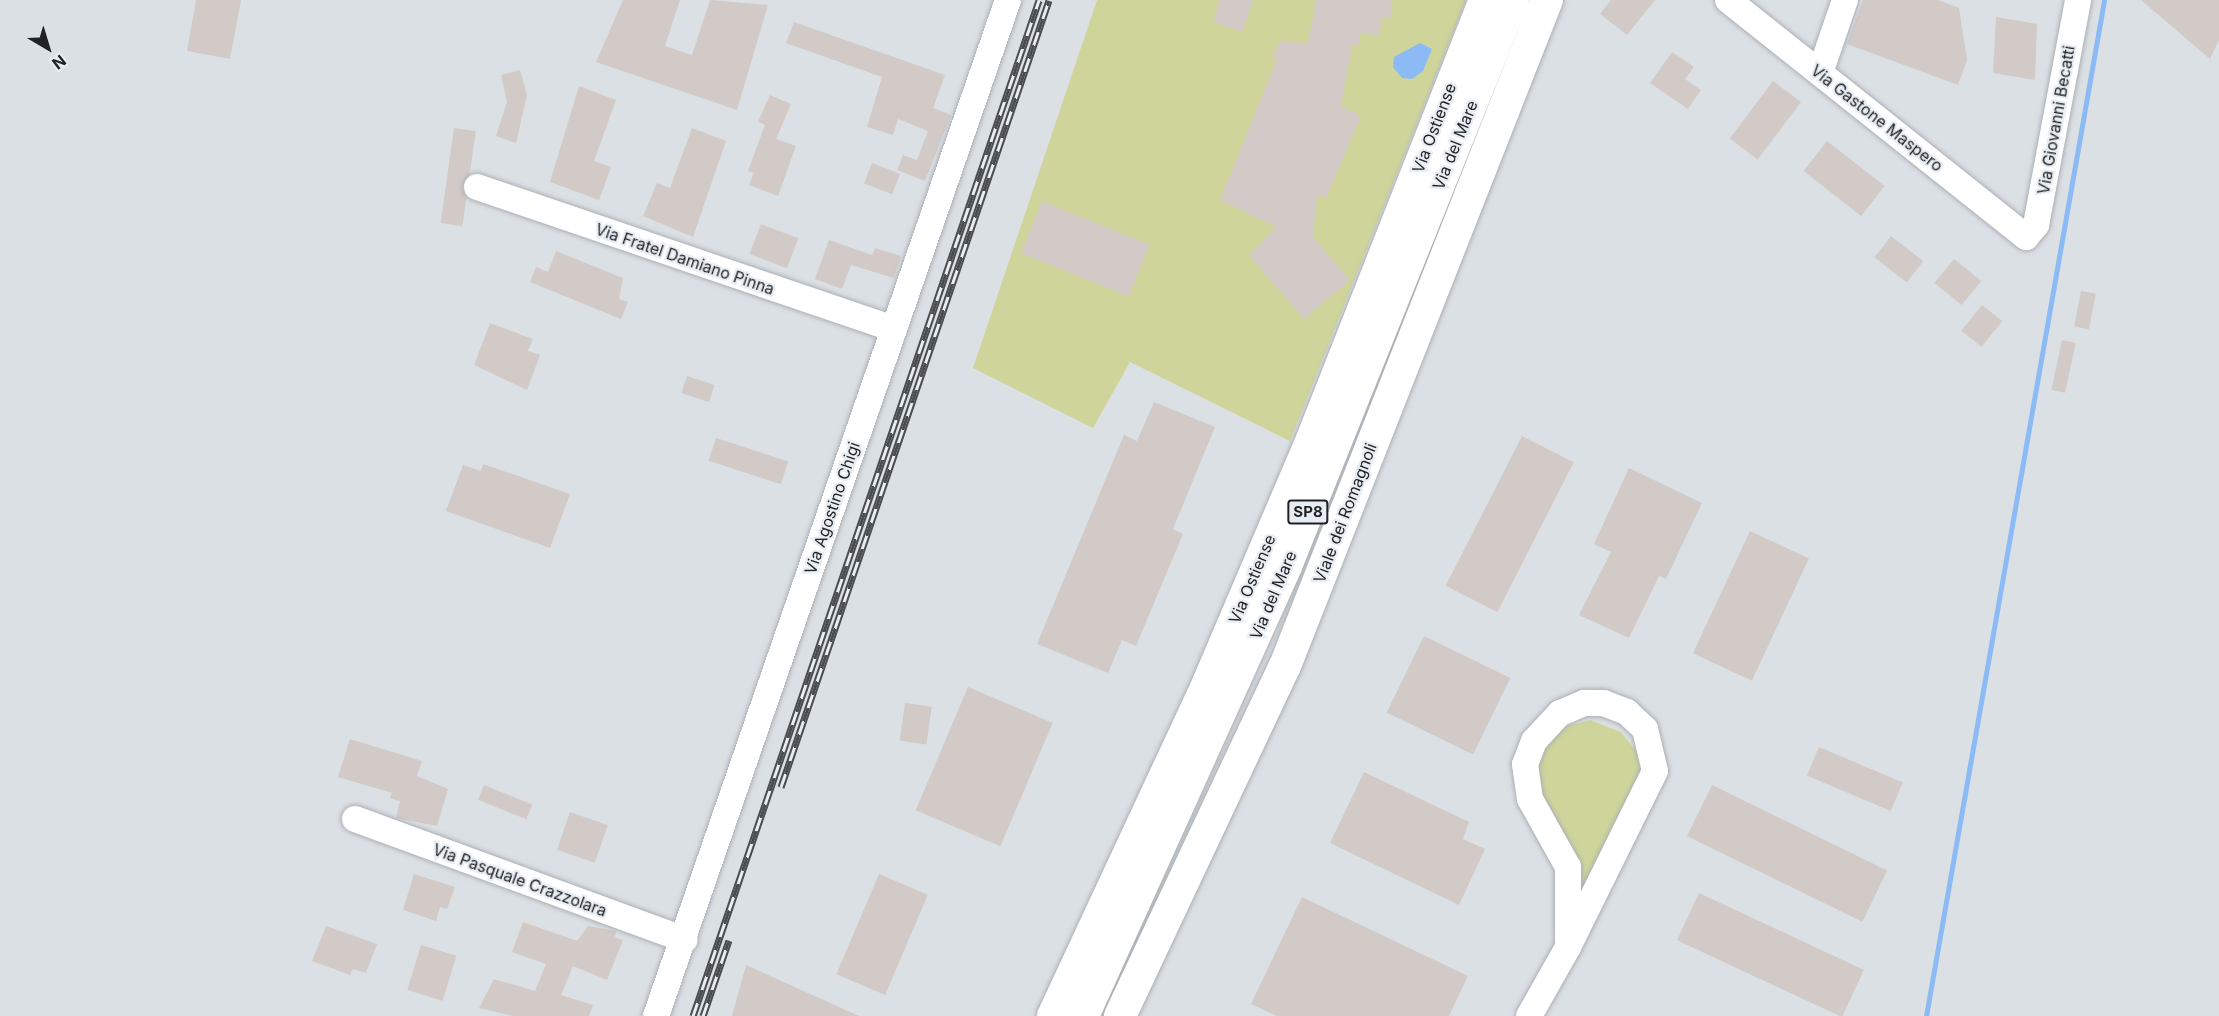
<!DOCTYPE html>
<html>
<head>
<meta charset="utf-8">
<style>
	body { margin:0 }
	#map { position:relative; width:2219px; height:1016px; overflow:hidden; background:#dbe0e5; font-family:Inter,sans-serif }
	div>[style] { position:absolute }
	.green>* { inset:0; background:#cfd59a }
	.water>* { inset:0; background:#8bbaf5 }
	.stream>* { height:5px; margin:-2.5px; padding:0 2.5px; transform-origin:2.5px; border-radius:2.5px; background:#8bbaf5 }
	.building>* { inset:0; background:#d1cac7; transform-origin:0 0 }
	.roads { filter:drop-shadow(0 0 2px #abb0b5) drop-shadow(0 0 2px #abb0b5) }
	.minor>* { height:26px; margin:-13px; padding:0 13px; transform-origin:13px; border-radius:13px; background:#fff }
	.major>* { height:32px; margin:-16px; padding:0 16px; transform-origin:16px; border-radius:16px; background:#fff }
	.rail>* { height:7px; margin-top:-3.5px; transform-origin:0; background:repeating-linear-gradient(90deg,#e8edf3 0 14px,#4a4d50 0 28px); box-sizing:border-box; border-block:2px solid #4a4d50 }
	span { translate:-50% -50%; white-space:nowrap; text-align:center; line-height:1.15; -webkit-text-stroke:4.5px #e8edf3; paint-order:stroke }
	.shield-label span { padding:2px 4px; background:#e8edf3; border:2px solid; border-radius:4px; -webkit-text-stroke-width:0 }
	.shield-label { font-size:15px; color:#1f2123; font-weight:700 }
	.street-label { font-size:16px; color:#1f2123 }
	.north { position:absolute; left:18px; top:18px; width:60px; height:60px; -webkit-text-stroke:4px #e8edf3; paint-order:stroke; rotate:142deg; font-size:16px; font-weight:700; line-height:24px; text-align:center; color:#1f2123 }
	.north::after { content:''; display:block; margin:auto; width:21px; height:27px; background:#1f2123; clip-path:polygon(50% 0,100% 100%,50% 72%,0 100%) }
</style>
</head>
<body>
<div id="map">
	<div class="green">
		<div style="clip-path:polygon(1097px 0,1466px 0,1290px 441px,1130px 362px,1093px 428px,973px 368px)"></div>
		<div style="clip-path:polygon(1590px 720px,1621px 732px,1636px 751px,1641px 772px,1581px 903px,1577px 856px,1544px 802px,1535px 769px,1541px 749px,1561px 728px)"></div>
	</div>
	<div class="water">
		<div style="clip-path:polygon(1420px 43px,1432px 49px,1423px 71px,1412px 79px,1402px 78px,1393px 67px,1394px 57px)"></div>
	</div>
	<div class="stream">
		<div style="left:1926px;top:1016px;width:1031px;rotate:-80.06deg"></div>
	</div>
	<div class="building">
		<div style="clip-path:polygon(196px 0,241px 0,230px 59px,187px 51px)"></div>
		<div style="clip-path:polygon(623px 0,680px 0,665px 46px,692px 55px,710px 0,768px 5px,737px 110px,596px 62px)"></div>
		<div style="clip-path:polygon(1220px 0,1253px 0,1242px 32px,1213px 21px)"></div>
		<div style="clip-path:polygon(1316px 0,1392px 0,1391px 17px,1382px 18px,1379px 35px,1360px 34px,1358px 46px,1352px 46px,1341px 106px,1361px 116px,1326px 198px,1317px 196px,1313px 237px,1350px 280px,1304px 319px,1249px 255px,1276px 227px,1220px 200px,1277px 59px,1272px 58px,1280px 42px,1308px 43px)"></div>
		<div style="clip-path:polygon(1611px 0,1655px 0,1627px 35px,1600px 14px)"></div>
		<div style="clip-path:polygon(1863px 0,1938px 0,1959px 8px,1967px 60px,1958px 85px,1847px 44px)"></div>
		<div style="clip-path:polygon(2141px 0,2219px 0,2219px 40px,2210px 59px)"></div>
		<div style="clip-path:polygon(1996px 17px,2037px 24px,2035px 80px,1993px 73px)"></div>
		<div style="clip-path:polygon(794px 22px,945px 75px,933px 108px,951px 115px,925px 181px,897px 170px,903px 155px,917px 160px,928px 131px,898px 119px,893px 135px,867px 127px,882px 77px,786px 43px)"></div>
		<div style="clip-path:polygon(1672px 52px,1694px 67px,1685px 79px,1701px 90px,1688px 109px,1650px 83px)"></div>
		<div style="clip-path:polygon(520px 70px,527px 95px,516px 143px,496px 136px,507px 102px,501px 75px)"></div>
		<div style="left:1773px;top:81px;width:35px;height:72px;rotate:37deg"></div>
		<div style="clip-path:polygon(579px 86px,616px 100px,594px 161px,611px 167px,599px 200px,550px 182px)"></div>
		<div style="clip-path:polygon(770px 95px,791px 104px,776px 139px,796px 146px,778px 196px,749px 185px,754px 173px,748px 171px,765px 125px,758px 122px)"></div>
		<div style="left:454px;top:128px;width:22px;height:96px;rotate:8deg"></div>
		<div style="clip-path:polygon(692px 128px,726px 141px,693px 237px,643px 216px,657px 183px,670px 188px)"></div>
		<div style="left:1827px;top:141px;width:73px;height:38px;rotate:38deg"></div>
		<div style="left:872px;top:163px;width:30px;height:22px;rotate:21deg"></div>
		<div style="left:1042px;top:201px;width:116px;height:56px;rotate:22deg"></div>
		<div style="left:761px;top:224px;width:40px;height:32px;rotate:21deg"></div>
		<div style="left:1891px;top:236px;width:41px;height:27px;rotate:38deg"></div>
		<div style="clip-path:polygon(829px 240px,872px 255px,875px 248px,901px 256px,894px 278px,851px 265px,842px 289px,815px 279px)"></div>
		<div style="clip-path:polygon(556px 251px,623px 278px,619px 299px,628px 302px,621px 319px,530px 282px,536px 267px,548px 272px)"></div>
		<div style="left:1954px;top:259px;width:35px;height:31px;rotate:39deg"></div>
		<div style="left:2081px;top:291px;width:15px;height:36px;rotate:11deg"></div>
		<div style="left:1982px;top:305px;width:26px;height:33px;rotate:39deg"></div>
		<div style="clip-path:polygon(490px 323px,533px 339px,528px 351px,540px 355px,527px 390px,474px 365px)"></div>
		<div style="left:2062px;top:340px;width:14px;height:51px;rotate:12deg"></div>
		<div style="left:687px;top:376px;width:29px;height:18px;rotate:18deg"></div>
		<div style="clip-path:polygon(1154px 402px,1215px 427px,1173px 529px,1183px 534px,1136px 646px,1122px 640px,1108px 673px,1037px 644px,1124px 435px,1137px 441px)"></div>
		<div style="left:1522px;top:436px;width:58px;height:168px;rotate:27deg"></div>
		<div style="left:716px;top:438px;width:76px;height:24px;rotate:18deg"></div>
		<div style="clip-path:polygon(483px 464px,570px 494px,550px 548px,446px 511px,463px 465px,481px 471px)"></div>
		<div style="clip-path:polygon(1629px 468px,1702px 503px,1666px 579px,1659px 576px,1629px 638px,1579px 615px,1611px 552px,1594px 544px)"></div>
		<div style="left:1750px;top:531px;width:65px;height:135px;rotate:25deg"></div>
		<div style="left:1424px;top:636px;width:96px;height:85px;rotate:26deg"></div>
		<div style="left:968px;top:687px;width:92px;height:134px;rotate:23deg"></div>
		<div style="left:905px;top:703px;width:27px;height:38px;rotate:8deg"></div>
		<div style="clip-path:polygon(350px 739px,422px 761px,417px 776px,448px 789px,437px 826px,396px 818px,400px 801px,390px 798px,392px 793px,338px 777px)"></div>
		<div style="left:1819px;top:747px;width:91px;height:31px;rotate:23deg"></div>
		<div style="clip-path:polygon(1364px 772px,1469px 822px,1463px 839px,1485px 849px,1459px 905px,1330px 843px)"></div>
		<div style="left:484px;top:785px;width:52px;height:16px;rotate:22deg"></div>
		<div style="left:1712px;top:785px;width:195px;height:57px;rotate:26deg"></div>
		<div style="left:570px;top:812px;width:40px;height:40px;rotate:19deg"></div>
		<div style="clip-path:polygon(414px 874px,455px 887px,447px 909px,440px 907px,436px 921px,403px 910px)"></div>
		<div style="left:879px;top:874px;width:53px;height:109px;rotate:23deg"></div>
		<div style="left:1699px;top:893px;width:182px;height:52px;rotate:25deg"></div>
		<div style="clip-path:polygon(1302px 897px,1468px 976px,1449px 1016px,1277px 1016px,1251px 1004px)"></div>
		<div style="clip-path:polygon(523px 922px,577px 941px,588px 926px,616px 931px,615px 937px,623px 940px,607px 980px,573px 966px,561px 995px,593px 1005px,589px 1016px,513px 1016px,479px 1008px,494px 979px,535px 991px,546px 964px,512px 952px)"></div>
		<div style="clip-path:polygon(326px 926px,377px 944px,366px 973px,353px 969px,350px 975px,312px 961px)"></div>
		<div style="left:421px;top:945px;width:37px;height:47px;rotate:17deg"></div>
		<div style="clip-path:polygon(746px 965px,859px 1016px,732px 1016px)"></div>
	</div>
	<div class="roads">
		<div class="minor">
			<div style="left:1728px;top:0;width:381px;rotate:38.5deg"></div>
			<div style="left:2026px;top:237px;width:16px;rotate:-50deg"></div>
			<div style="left:2036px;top:225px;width:229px;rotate:-79.4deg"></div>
			<div style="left:1820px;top:73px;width:77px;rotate:-71.1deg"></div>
			<div style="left:477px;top:187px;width:440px;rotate:18.8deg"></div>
			<div style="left:355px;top:819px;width:351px;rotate:20.1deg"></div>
			<div style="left:656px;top:1016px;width:1075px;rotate:-70.89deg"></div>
			<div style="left:1529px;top:1016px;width:79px;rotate:-60.5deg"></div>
			<div style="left:1568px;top:947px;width:196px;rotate:-63.7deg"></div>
			<div style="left:1655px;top:771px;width:43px;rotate:-103.4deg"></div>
			<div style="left:1645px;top:729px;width:25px;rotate:-137deg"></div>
			<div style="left:1627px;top:712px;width:25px;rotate:-159deg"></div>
			<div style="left:1604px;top:703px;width:20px;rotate:180deg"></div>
			<div style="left:1584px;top:703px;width:26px;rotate:157deg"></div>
			<div style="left:1560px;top:713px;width:38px;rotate:133deg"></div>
			<div style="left:1534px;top:741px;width:25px;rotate:111deg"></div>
			<div style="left:1525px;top:764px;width:35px;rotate:82deg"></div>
			<div style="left:1530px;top:799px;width:78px;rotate:60.8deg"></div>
			<div style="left:1568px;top:867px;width:80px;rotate:90deg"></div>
		</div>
		<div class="major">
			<div style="left:1053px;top:1016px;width:367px;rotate:-65deg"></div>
			<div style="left:1208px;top:683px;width:265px;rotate:-66.9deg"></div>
			<div style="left:1312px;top:439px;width:472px;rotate:-68.5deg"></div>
			<div style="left:1083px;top:1016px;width:494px;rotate:-65.7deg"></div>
			<div style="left:1286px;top:566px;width:610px;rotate:-68.15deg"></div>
			<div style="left:1120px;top:1016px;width:387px;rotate:-64.8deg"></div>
			<div style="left:1285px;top:666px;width:716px;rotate:-68.53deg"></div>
		</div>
	</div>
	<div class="rail">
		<div style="left:781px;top:787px;width:831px;rotate:-71.19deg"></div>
		<div style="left:693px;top:1016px;width:1073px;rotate:-71.19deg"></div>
		<div style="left:703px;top:1016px;width:80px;rotate:-71.1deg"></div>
	</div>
	<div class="shield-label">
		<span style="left:1308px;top:512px">SP8</span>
	</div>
	<div class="street-label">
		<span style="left:1877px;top:118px;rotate:38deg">Via Gastone Maspero</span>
		<span style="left:2056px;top:120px;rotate:-80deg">Via Giovanni Becatti</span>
		<span style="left:1434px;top:128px;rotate:-69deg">Via Ostiense</span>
		<span style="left:1455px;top:145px;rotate:-68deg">Via del Mare</span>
		<span style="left:685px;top:259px;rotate:19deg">Via Fratel Damiano Pinna</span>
		<span style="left:832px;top:508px;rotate:-71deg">Via Agostino Chigi</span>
		<span style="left:1345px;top:513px;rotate:-69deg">Viale dei Romagnoli</span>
		<span style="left:1252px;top:579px;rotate:-67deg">Via Ostiense</span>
		<span style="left:1273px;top:595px;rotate:-67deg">Via del Mare</span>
		<span style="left:520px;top:880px;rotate:20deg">Via Pasquale Crazzolara</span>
	</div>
	<div class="north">N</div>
</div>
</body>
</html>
